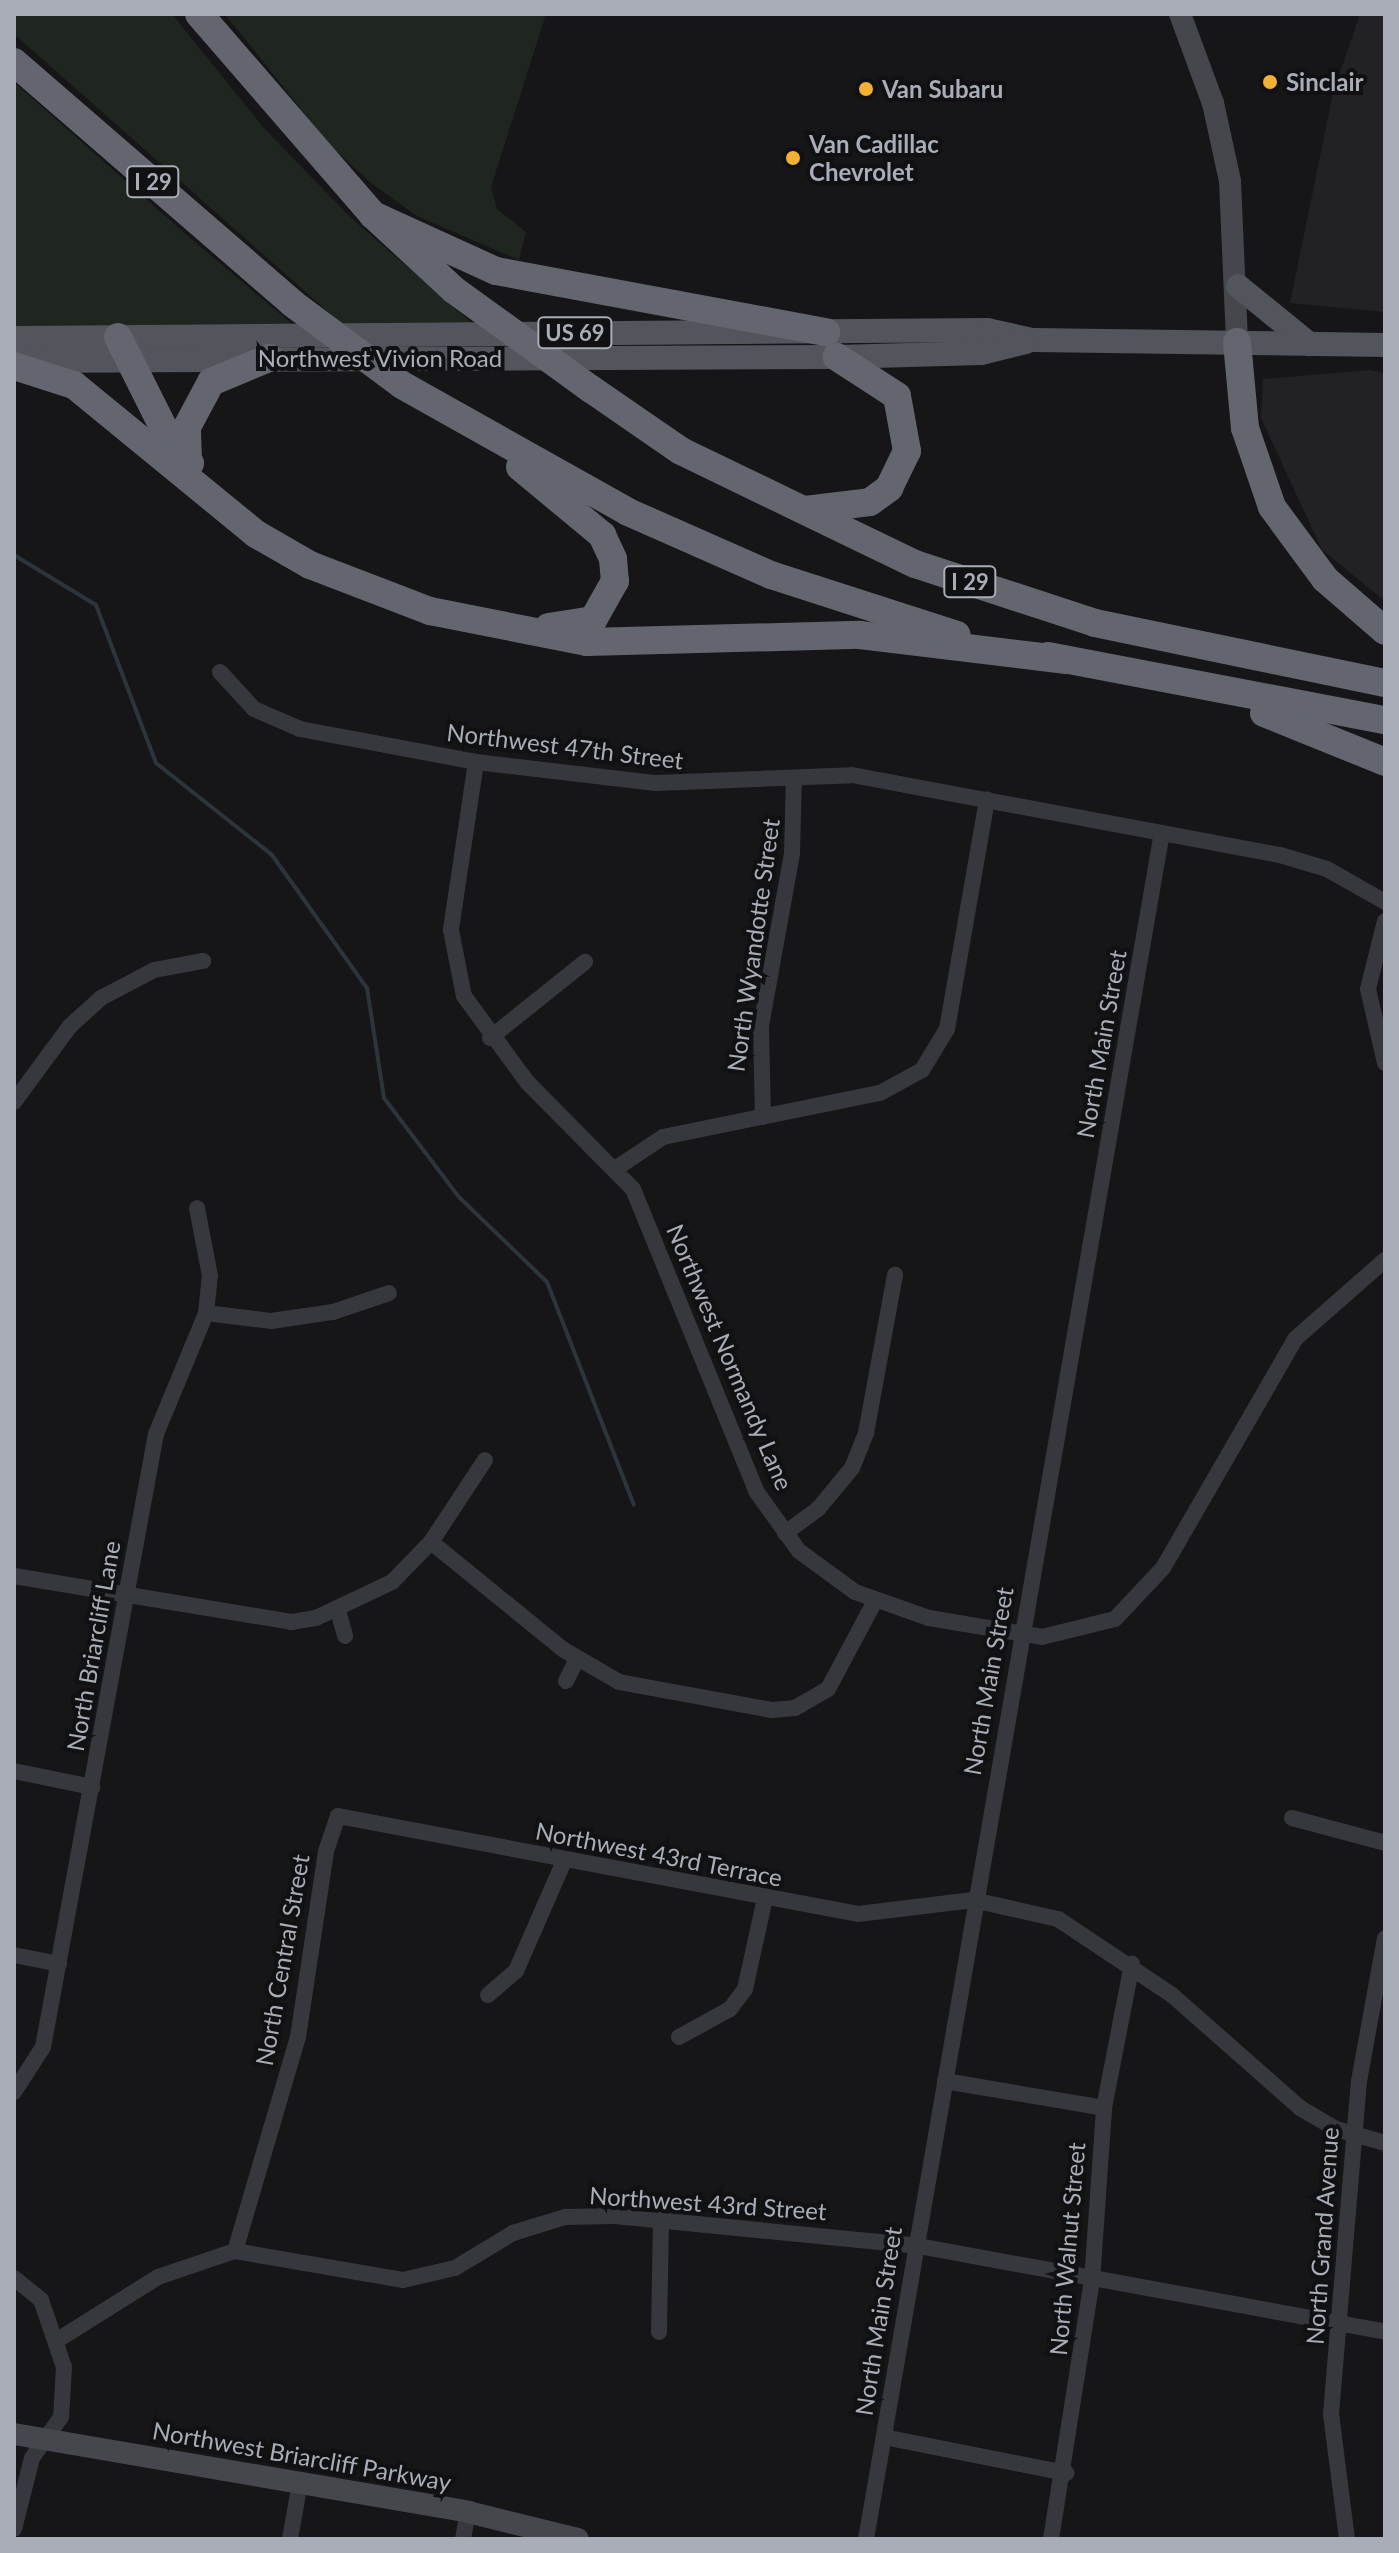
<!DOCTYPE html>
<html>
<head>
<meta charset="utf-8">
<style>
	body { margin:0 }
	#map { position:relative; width:1399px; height:2553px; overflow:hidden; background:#161618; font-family:Lato,sans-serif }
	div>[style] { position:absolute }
	.built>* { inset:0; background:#222225 }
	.green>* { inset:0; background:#1e261f }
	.stream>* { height:4px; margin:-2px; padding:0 2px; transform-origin:2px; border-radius:2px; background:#2c353c }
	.street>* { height:16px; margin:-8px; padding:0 8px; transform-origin:8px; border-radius:8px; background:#37383d }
	.secondary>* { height:22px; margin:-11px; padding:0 11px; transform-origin:11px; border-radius:11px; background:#45474d }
	.primary>* { height:24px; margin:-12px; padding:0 12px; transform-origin:12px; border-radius:12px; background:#53555c }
	.highway>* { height:28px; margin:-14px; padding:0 14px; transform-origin:14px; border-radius:14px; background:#63666e }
	.highway-bridge>* { height:28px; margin:-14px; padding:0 14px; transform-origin:14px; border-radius:14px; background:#63666e }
	.dots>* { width:22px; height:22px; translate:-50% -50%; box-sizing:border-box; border:4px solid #111113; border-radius:50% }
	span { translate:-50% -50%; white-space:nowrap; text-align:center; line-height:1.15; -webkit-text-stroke:8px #111113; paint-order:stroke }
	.shield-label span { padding:2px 6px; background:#111113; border:2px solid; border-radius:6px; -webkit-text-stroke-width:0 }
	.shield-label { font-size:22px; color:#a8adb8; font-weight:700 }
	.poi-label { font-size:24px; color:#a8adb8; font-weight:700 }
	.left { translate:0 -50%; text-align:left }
	.street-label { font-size:24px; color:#a8adb8 }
	.frame { position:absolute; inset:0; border:16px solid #a8adb8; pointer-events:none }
</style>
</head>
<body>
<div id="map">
	<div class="built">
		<div style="clip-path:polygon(1360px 14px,1385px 14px,1385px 312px,1290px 303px,1333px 93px)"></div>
		<div style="clip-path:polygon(1369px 370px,1385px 373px,1385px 601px,1322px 550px,1261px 418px,1263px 379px)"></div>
	</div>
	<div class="green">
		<div style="clip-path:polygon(14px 14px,172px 14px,263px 127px,350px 217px,472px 323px,343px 325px,14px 34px)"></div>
		<div style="clip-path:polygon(225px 14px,546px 14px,491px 187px,497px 209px,526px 232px,519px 260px,417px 216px,371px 183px,329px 144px)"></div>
		<div style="clip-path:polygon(14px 82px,188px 236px,292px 324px,14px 326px)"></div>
	</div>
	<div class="stream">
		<div style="left:14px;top:555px;width:96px;rotate:31.4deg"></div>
		<div style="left:96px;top:605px;width:169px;rotate:69.2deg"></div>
		<div style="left:156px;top:763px;width:148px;rotate:38.4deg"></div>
		<div style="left:272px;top:855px;width:163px;rotate:54.5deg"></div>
		<div style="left:367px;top:988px;width:111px;rotate:81.2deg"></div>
		<div style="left:384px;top:1098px;width:124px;rotate:52.9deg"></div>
		<div style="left:459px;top:1197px;width:122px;rotate:44deg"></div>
		<div style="left:547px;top:1282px;width:239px;rotate:68.7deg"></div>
	</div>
	<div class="street">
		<div style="left:220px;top:672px;width:50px;rotate:47.4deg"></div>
		<div style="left:254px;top:709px;width:50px;rotate:23.5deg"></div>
		<div style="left:300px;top:729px;width:179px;rotate:10.6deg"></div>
		<div style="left:476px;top:762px;width:181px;rotate:6.7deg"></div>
		<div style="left:656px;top:783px;width:196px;rotate:-2.3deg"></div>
		<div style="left:852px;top:775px;width:435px;rotate:10.6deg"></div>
		<div style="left:1280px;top:855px;width:49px;rotate:16.6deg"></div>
		<div style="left:1327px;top:869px;width:67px;rotate:29.6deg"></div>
		<div style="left:476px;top:762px;width:170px;rotate:98.5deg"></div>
		<div style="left:451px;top:930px;width:67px;rotate:78.9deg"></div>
		<div style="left:464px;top:996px;width:108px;rotate:53.7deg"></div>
		<div style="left:528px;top:1083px;width:149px;rotate:45.3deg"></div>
		<div style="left:633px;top:1189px;width:326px;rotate:67.8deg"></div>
		<div style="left:756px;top:1491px;width:74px;rotate:54.4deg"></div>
		<div style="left:799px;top:1551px;width:69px;rotate:36.2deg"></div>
		<div style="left:855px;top:1592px;width:78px;rotate:19.4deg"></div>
		<div style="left:929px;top:1618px;width:115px;rotate:9.5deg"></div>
		<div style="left:1042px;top:1637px;width:75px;rotate:-13.9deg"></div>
		<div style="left:1115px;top:1619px;width:70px;rotate:-46.7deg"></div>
		<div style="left:1163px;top:1568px;width:264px;rotate:-60deg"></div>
		<div style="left:1295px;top:1339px;width:120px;rotate:-41.3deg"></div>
		<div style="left:1385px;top:921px;width:70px;rotate:104deg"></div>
		<div style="left:1368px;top:989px;width:76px;rotate:77.1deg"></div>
		<div style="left:490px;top:1038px;width:122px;rotate:-38.7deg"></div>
		<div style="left:14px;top:1102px;width:94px;rotate:-53.6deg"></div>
		<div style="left:70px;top:1026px;width:42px;rotate:-42.1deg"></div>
		<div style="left:101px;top:998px;width:60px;rotate:-27.8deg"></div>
		<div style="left:154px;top:970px;width:50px;rotate:-10.4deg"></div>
		<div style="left:763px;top:1117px;width:91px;rotate:-91.3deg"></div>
		<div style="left:761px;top:1026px;width:176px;rotate:-79.8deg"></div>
		<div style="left:792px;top:853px;width:74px;rotate:-88.5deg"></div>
		<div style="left:618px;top:1167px;width:54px;rotate:-33.7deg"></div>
		<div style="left:663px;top:1137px;width:221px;rotate:-11.5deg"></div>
		<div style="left:880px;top:1093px;width:48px;rotate:-28.7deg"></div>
		<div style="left:922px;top:1070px;width:48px;rotate:-58.6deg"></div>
		<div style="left:947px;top:1029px;width:233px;rotate:-80.1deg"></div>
		<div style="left:206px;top:1313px;width:65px;rotate:7deg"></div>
		<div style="left:271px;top:1321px;width:63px;rotate:-8.3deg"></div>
		<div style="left:333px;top:1312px;width:59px;rotate:-18.7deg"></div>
		<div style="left:785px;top:1533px;width:41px;rotate:-36deg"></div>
		<div style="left:818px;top:1509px;width:53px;rotate:-50.3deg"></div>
		<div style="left:852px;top:1468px;width:38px;rotate:-68deg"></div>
		<div style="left:866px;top:1433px;width:161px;rotate:-79.6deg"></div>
		<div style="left:431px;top:1542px;width:171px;rotate:39.1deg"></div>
		<div style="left:564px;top:1650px;width:64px;rotate:30.2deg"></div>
		<div style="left:619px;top:1682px;width:156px;rotate:10.4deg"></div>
		<div style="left:772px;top:1710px;width:23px;rotate:-5deg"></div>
		<div style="left:795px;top:1708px;width:38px;rotate:-30deg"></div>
		<div style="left:828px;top:1689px;width:100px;rotate:-61.9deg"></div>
		<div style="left:14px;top:1576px;width:281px;rotate:9.4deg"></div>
		<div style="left:291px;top:1622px;width:25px;rotate:-9deg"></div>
		<div style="left:316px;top:1618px;width:84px;rotate:-25.3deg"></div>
		<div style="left:392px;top:1582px;width:56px;rotate:-45.7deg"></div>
		<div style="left:431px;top:1542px;width:98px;rotate:-56.6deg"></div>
		<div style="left:338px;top:1611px;width:26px;rotate:74deg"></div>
		<div style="left:566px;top:1681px;width:25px;rotate:-63deg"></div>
		<div style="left:14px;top:1771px;width:80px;rotate:11.6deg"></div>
		<div style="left:1292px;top:1818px;width:96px;rotate:15deg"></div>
		<div style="left:14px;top:1955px;width:46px;rotate:11.3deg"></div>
		<div style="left:488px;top:1995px;width:37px;rotate:-41deg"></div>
		<div style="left:516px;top:1971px;width:120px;rotate:-66.4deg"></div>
		<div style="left:679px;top:2037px;width:58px;rotate:-28.8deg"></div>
		<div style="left:730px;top:2009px;width:25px;rotate:-53deg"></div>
		<div style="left:745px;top:1989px;width:93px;rotate:-77.6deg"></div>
		<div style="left:945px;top:2081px;width:161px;rotate:9.6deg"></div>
		<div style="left:14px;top:2092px;width:54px;rotate:-57.2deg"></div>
		<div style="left:43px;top:2047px;width:623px;rotate:-79.56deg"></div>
		<div style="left:156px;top:1434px;width:131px;rotate:-67.5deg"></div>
		<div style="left:206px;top:1313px;width:37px;rotate:-84deg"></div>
		<div style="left:210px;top:1276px;width:69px;rotate:-100.8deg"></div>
		<div style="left:235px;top:2251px;width:223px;rotate:-73.6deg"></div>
		<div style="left:298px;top:2037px;width:188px;rotate:-81.4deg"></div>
		<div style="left:326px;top:1851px;width:37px;rotate:-71deg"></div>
		<div style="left:338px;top:1816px;width:529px;rotate:10.67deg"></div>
		<div style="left:858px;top:1914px;width:116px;rotate:-6.9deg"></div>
		<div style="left:973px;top:1900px;width:87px;rotate:12.6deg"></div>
		<div style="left:1058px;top:1919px;width:137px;rotate:33.7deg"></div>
		<div style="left:1172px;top:1995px;width:171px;rotate:41.4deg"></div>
		<div style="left:1300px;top:2108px;width:42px;rotate:30.3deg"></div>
		<div style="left:1336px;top:2129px;width:51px;rotate:15.9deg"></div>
		<div style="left:14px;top:2278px;width:35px;rotate:39deg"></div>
		<div style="left:41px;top:2300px;width:71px;rotate:71.1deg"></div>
		<div style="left:64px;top:2367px;width:50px;rotate:93.4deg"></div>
		<div style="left:61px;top:2417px;width:50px;rotate:125.3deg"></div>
		<div style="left:32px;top:2458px;width:73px;rotate:104.2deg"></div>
		<div style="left:659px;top:2332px;width:113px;rotate:-89deg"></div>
		<div style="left:56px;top:2341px;width:120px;rotate:-32.1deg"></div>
		<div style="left:158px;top:2277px;width:81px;rotate:-18.7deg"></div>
		<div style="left:235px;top:2251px;width:170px;rotate:9.8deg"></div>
		<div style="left:403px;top:2280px;width:53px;rotate:-13deg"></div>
		<div style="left:455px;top:2268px;width:68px;rotate:-31.1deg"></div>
		<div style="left:513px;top:2233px;width:54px;rotate:-17.1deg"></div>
		<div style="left:565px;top:2217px;width:50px;rotate:-1.1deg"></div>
		<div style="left:615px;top:2216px;width:299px;rotate:5.6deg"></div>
		<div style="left:913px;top:2245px;width:480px;rotate:10.4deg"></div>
		<div style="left:884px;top:2437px;width:186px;rotate:11.2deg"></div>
		<div style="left:290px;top:2539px;width:58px;rotate:-80deg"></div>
		<div style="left:463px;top:2539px;width:27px;rotate:-80deg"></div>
		<div style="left:866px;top:2539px;width:1731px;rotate:-80.16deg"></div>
		<div style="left:1051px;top:2539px;width:261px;rotate:-81deg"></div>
		<div style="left:1092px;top:2281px;width:173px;rotate:-86deg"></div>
		<div style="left:1104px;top:2108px;width:147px;rotate:-79deg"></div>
		<div style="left:1347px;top:2539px;width:126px;rotate:-97.3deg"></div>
		<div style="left:1331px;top:2414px;width:334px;rotate:-85.2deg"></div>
		<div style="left:1359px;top:2081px;width:145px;rotate:-79.7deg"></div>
	</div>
	<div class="secondary">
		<div style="left:1180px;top:14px;width:95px;rotate:69.7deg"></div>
		<div style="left:1213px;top:103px;width:80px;rotate:77.7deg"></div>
		<div style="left:1230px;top:181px;width:161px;rotate:87.5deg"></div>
		<div style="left:14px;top:2434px;width:461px;rotate:9.7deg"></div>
		<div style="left:468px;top:2512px;width:113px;rotate:13.8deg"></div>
	</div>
	<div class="primary">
		<div style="left:1238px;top:286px;width:92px;rotate:39.2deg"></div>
		<div style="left:14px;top:338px;width:973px;rotate:-0.47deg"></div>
		<div style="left:987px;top:330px;width:46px;rotate:12.5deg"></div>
		<div style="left:1032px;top:340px;width:353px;rotate:0.8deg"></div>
		<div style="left:14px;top:361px;width:823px;rotate:-0.28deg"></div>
		<div style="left:837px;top:357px;width:144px;rotate:-1.6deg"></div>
		<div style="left:981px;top:353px;width:46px;rotate:-13.7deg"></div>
	</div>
	<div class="highway">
		<div style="left:199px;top:14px;width:266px;rotate:49.1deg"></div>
		<div style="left:373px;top:215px;width:110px;rotate:42.8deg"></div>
		<div style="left:14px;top:62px;width:368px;rotate:40.9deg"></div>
		<div style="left:373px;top:215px;width:135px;rotate:24.5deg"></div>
		<div style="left:496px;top:271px;width:336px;rotate:10.5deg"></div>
		<div style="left:118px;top:337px;width:103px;rotate:63.4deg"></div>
		<div style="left:164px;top:429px;width:43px;rotate:52.6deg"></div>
		<div style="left:1237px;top:342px;width:86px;rotate:84.7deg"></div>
		<div style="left:1245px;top:428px;width:83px;rotate:71.1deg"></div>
		<div style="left:1272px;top:507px;width:89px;rotate:53.6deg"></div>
		<div style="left:1325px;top:579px;width:79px;rotate:40.9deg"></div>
		<div style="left:14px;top:366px;width:63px;rotate:17.6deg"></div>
		<div style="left:74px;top:385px;width:235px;rotate:39.3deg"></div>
		<div style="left:256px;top:534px;width:62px;rotate:29.9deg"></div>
		<div style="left:310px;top:565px;width:129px;rotate:21deg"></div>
		<div style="left:430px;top:611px;width:160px;rotate:11.2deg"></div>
		<div style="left:587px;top:642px;width:273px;rotate:-1.5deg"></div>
		<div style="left:860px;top:635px;width:208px;rotate:6.9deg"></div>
		<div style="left:402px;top:385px;width:259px;rotate:29.3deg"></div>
		<div style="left:628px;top:512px;width:156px;rotate:23.8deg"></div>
		<div style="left:771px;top:575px;width:195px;rotate:17.9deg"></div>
		<div style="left:591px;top:389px;width:109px;rotate:34.6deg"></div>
		<div style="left:681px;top:451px;width:260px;rotate:25.8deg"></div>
		<div style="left:915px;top:564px;width:189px;rotate:18.1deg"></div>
		<div style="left:1095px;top:623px;width:296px;rotate:11.7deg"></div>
		<div style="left:188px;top:461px;width:34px;rotate:-92deg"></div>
		<div style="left:187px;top:427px;width:51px;rotate:-61.9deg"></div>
		<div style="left:211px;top:382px;width:63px;rotate:-22.5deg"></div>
		<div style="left:520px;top:467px;width:107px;rotate:39.7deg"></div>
		<div style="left:602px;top:535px;width:26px;rotate:65deg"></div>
		<div style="left:613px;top:559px;width:22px;rotate:85deg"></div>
		<div style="left:615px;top:581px;width:45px;rotate:119.4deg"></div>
		<div style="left:593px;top:620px;width:45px;rotate:171deg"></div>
		<div style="left:805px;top:510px;width:65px;rotate:-7deg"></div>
		<div style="left:870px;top:502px;width:24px;rotate:-36deg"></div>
		<div style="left:889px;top:488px;width:41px;rotate:-64.1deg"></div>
		<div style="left:907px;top:451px;width:56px;rotate:-100.3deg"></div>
		<div style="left:897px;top:396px;width:72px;rotate:-147deg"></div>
		<div style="left:1048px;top:656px;width:343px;rotate:10.8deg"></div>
		<div style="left:1264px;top:713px;width:131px;rotate:22deg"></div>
	</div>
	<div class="highway-bridge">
		<div style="left:454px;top:290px;width:169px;rotate:35.9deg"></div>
		<div style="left:292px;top:303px;width:137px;rotate:36.7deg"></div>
	</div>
	<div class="dots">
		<div style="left:1270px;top:82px;background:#f2b134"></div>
		<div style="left:866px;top:89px;background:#f2b134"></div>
		<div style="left:793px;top:158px;background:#f2b134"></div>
	</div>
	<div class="shield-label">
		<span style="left:153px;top:182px">I 29</span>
		<span style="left:575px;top:333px">US 69</span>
		<span style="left:970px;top:582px">I 29</span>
	</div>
	<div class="poi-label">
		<span class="left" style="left:1286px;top:82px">Sinclair</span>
		<span class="left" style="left:882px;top:89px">Van Subaru</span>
		<span class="left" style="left:809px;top:158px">Van Cadillac<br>Chevrolet</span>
	</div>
	<div class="street-label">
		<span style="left:380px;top:358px">Northwest Vivion Road</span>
		<span style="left:565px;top:746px;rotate:7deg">Northwest 47th Street</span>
		<span style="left:753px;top:945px;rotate:-82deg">North Wyandotte Street</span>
		<span style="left:1101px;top:1044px;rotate:-80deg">North Main Street</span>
		<span style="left:730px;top:1357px;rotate:67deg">Northwest Normandy Lane</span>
		<span style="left:93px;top:1646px;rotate:-80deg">North Briarcliff Lane</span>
		<span style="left:988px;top:1681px;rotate:-80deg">North Main Street</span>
		<span style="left:659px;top:1854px;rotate:11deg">Northwest 43rd Terrace</span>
		<span style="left:282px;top:1960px;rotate:-80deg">North Central Street</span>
		<span style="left:708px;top:2203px;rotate:4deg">Northwest 43rd Street</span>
		<span style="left:1322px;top:2236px;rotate:-86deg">North Grand Avenue</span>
		<span style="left:1067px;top:2249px;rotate:-85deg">North Walnut Street</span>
		<span style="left:878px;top:2321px;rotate:-81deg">North Main Street</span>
		<span style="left:302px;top:2456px;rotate:10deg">Northwest Briarcliff Parkway</span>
	</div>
	<div class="frame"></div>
</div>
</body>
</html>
